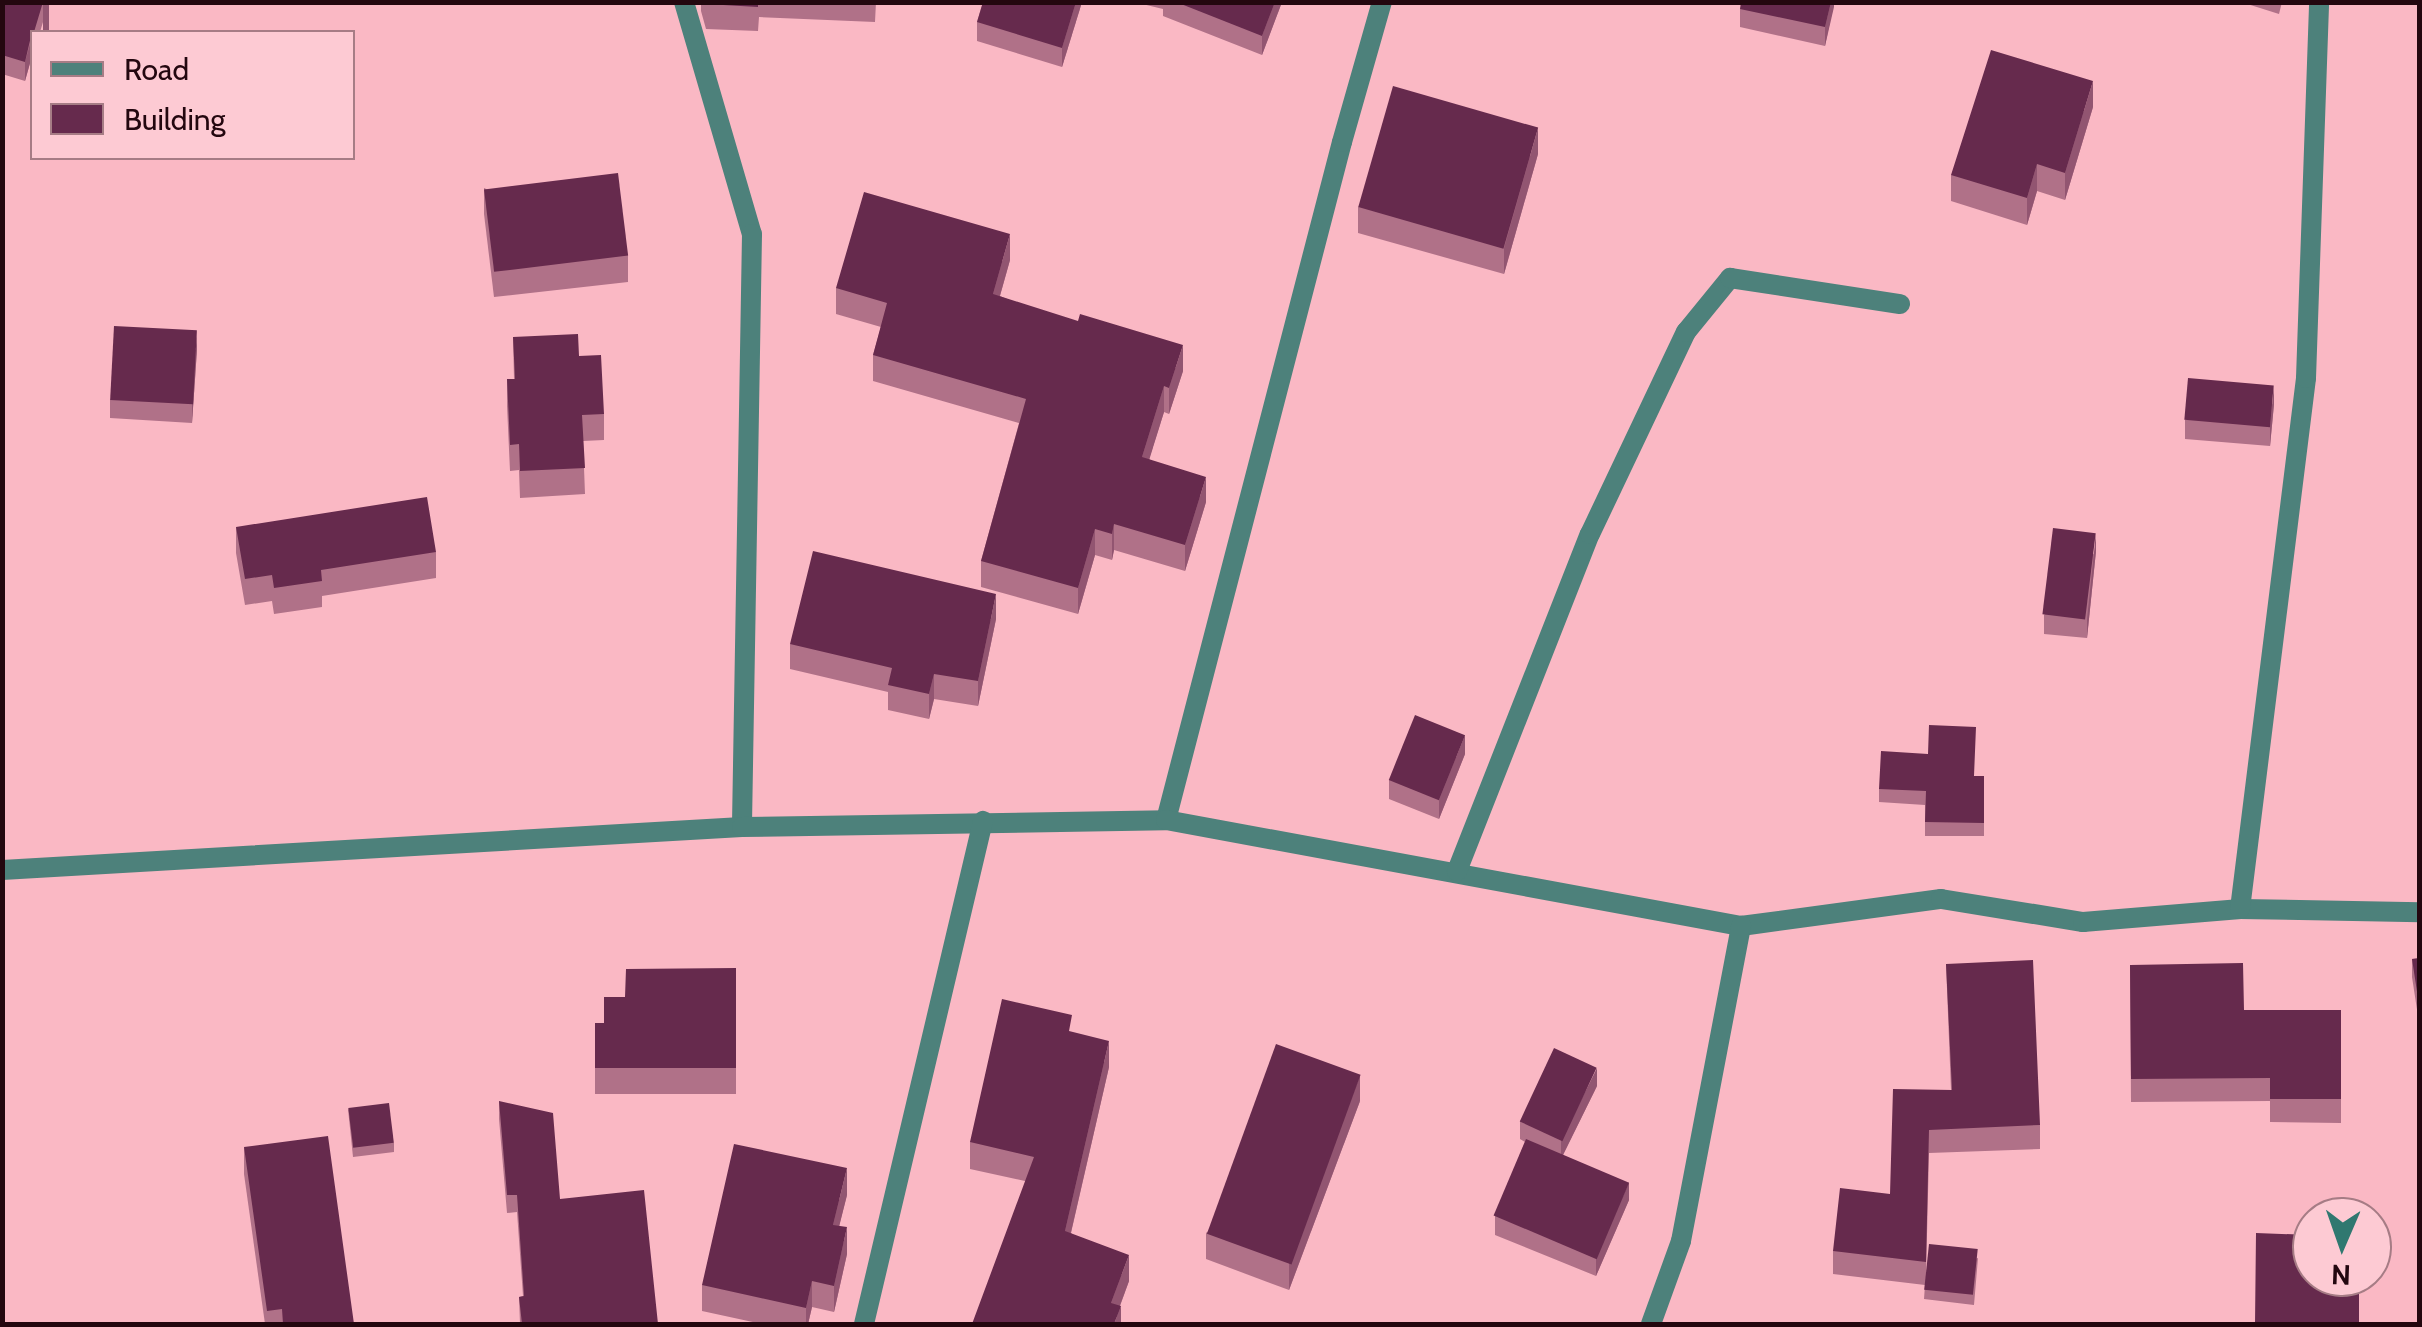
<!DOCTYPE html>
<html>
<head>
<meta charset="utf-8">
<style>
	body { margin:0 }
	#map { position:relative; width:2422px; height:1327px; overflow:hidden; background:#fab8c4; font-family:Cabin,sans-serif }
	div>[style] { position:absolute }
	.street>* { height:20px; margin:-10px; padding:0 10px; transform-origin:10px; border-radius:10px; background:#4d817b }
	.wall>* { inset:0; background:#b07188 }
	.shaded-wall>* { inset:0; background:#925571; transform-origin:0 0 }
	.building>* { inset:0; background:#662a4d; transform-origin:0 0 }
	span { translate:-50% -50%; white-space:nowrap; text-align:center; line-height:1.15; -webkit-text-stroke:10px #fdcad3; paint-order:stroke }
	.frame { position:absolute; inset:0; border:5px solid #23070f; pointer-events:none }
	.legend { position:absolute; left:30px; top:30px; width:325px; height:130px; box-sizing:border-box; background:#fdcad3; border:2px solid #a67c85; margin:0; padding:12px 18px; list-style:none; font-size:30px; color:#23070f }
	.legend li { display:flex; align-items:center; gap:20px; height:50px }
	.legend b { width:50px; border:2px solid #a67c85 }
	.north { position:absolute; left:2292px; top:1197px; width:100px; height:100px; box-sizing:border-box; background:#fdcad3; border:2px solid #a67c85; border-radius:50%; rotate:182deg; font-size:28px; font-weight:700; line-height:40px; text-align:center; color:#23070f }
	.north::after { content:''; display:block; margin:auto; width:35px; height:45px; background:#307870; clip-path:polygon(50% 0,100% 100%,50% 72%,0 100%) }
</style>
</head>
<body>
<div id="map">
	<div class="street">
		<div style="left:684px;top:2px;width:242px;rotate:73.7deg"></div>
		<div style="left:752px;top:234px;width:593px;rotate:90.97deg"></div>
		<div style="left:1166px;top:820px;width:700px;rotate:-75.45deg"></div>
		<div style="left:1342px;top:142px;width:146px;rotate:-74.1deg"></div>
		<div style="left:2px;top:870px;width:741px;rotate:-3.33deg"></div>
		<div style="left:742px;top:827px;width:424px;rotate:-0.9deg"></div>
		<div style="left:1166px;top:820px;width:585px;rotate:10.45deg"></div>
		<div style="left:1741px;top:926px;width:202px;rotate:-7.7deg"></div>
		<div style="left:1941px;top:899px;width:144px;rotate:9.2deg"></div>
		<div style="left:2083px;top:922px;width:158px;rotate:-4.7deg"></div>
		<div style="left:2240px;top:909px;width:180px;rotate:1deg"></div>
		<div style="left:1457px;top:871px;width:362px;rotate:-68.5deg"></div>
		<div style="left:1590px;top:534px;width:224px;rotate:-64.6deg"></div>
		<div style="left:1686px;top:332px;width:70px;rotate:-50.8deg"></div>
		<div style="left:1730px;top:278px;width:172px;rotate:8.7deg"></div>
		<div style="left:2240px;top:909px;width:535px;rotate:-82.91deg"></div>
		<div style="left:2306px;top:378px;width:376px;rotate:-88deg"></div>
		<div style="left:864px;top:1324px;width:517px;rotate:-76.69deg"></div>
		<div style="left:1651px;top:1324px;width:88px;rotate:-70.1deg"></div>
		<div style="left:1681px;top:1241px;width:321px;rotate:-79.2deg"></div>
	</div>
	<div class="wall">
		<div style="clip-path:polygon(2px 2px,49px 2px,40px 32px,32px 32px,32px 56px,25px 81px,2px 74px)"></div>
		<div style="clip-path:polygon(701px 2px,876px 2px,875px 22px,759px 17px,758px 31px,706px 29px,701px 11px)"></div>
		<div style="clip-path:polygon(983px 2px,1082px 2px,1062px 67px,977px 41px,977px 22px)"></div>
		<div style="clip-path:polygon(1134px 2px,1282px 2px,1262px 55px,1163px 16px,1163px 9px)"></div>
		<div style="clip-path:polygon(1834px 2px,1825px 46px,1740px 27px,1740px 9px)"></div>
		<div style="clip-path:polygon(2241px 2px,2282px 2px,2279px 14px)"></div>
		<div style="clip-path:polygon(2093px 107px,2065px 200px,2037px 191px,2027px 225px,1951px 201px,1951px 175px)"></div>
		<div style="clip-path:polygon(1538px 154px,1504px 274px,1358px 233px,1358px 207px)"></div>
		<div style="clip-path:polygon(484px 188px,628px 255px,628px 282px,494px 297px,484px 214px)"></div>
		<div style="clip-path:polygon(1010px 260px,1000px 296px,1183px 371px,1169px 414px,1164px 412px,1149px 459px,1206px 502px,1185px 571px,1114px 550px,1112px 560px,1095px 555px,1078px 614px,981px 587px,981px 561px,1019px 423px,873px 381px,873px 355px,881px 327px,836px 314px,836px 288px)"></div>
		<div style="clip-path:polygon(513px 337px,579px 356px,604px 414px,604px 440px,583px 441px,585px 494px,520px 498px,519px 470px,510px 471px,507px 406px,507px 379px,514px 379px)"></div>
		<div style="clip-path:polygon(197px 349px,192px 423px,110px 418px,110px 400px)"></div>
		<div style="clip-path:polygon(2274px 404px,2270px 446px,2185px 439px,2185px 420px)"></div>
		<div style="clip-path:polygon(236px 527px,436px 552px,436px 578px,322px 596px,322px 607px,274px 614px,272px 601px,245px 605px,236px 553px)"></div>
		<div style="clip-path:polygon(2096px 551px,2087px 638px,2044px 634px,2044px 615px)"></div>
		<div style="clip-path:polygon(996px 619px,978px 706px,934px 699px,929px 719px,888px 710px,888px 692px,790px 669px,790px 644px)"></div>
		<div style="clip-path:polygon(1465px 754px,1439px 819px,1389px 799px,1389px 780px)"></div>
		<div style="clip-path:polygon(1974px 776px,1984px 776px,1984px 836px,1925px 836px,1925px 805px,1879px 802px,1879px 789px)"></div>
		<div style="clip-path:polygon(2420px 958px,2420px 1029px,2412px 977px,2412px 959px)"></div>
		<div style="clip-path:polygon(1946px 964px,2040px 1125px,2040px 1149px,1929px 1153px,1926px 1276px,1978px 1258px,1974px 1305px,1924px 1299px,1925px 1285px,1833px 1274px,1833px 1251px,1890px 1194px,1951px 1090px)"></div>
		<div style="clip-path:polygon(2130px 965px,2244px 1010px,2341px 1010px,2341px 1123px,2270px 1122px,2270px 1101px,2131px 1102px)"></div>
		<div style="clip-path:polygon(736px 968px,736px 1094px,595px 1094px,595px 1023px,604px 1023px,625px 997px)"></div>
		<div style="clip-path:polygon(1072px 1032px,1109px 1067px,1071px 1233px,1129px 1281px,1120px 1306px,1121px 1324px,1025px 1181px,970px 1169px,970px 1142px)"></div>
		<div style="clip-path:polygon(1597px 1086px,1563px 1155px,1629px 1200px,1596px 1276px,1495px 1235px,1495px 1216px,1525px 1142px,1520px 1139px,1520px 1121px)"></div>
		<div style="clip-path:polygon(499px 1101px,560px 1199px,658px 1324px,520px 1324px,519px 1297px,523px 1296px,517px 1212px,507px 1213px,499px 1119px)"></div>
		<div style="clip-path:polygon(1360px 1101px,1289px 1290px,1206px 1259px,1206px 1233px)"></div>
		<div style="clip-path:polygon(348px 1109px,394px 1143px,394px 1152px,353px 1157px)"></div>
		<div style="clip-path:polygon(244px 1147px,354px 1324px,265px 1324px,244px 1174px)"></div>
		<div style="clip-path:polygon(847px 1195px,839px 1226px,847px 1254px,834px 1312px,812px 1307px,808px 1324px,762px 1324px,702px 1311px,702px 1285px)"></div>
	</div>
	<div class="shaded-wall">
		<div style="left:43px;top:2px;width:6px;height:31px"></div>
		<div style="clip-path:polygon(1076px 2px,1082px 2px,1062px 67px,1062px 48px)"></div>
		<div style="clip-path:polygon(1275px 2px,1282px 2px,1262px 55px,1262px 36px)"></div>
		<div style="clip-path:polygon(1831px 2px,1834px 2px,1834px 7px,1825px 46px,1825px 27px)"></div>
		<div style="clip-path:polygon(32px 37px,32px 56px,25px 81px,25px 62px)"></div>
		<div style="clip-path:polygon(2093px 81px,2093px 107px,2065px 200px,2065px 173px)"></div>
		<div style="clip-path:polygon(1538px 128px,1538px 154px,1504px 274px,1504px 248px)"></div>
		<div style="clip-path:polygon(2037px 164px,2037px 191px,2027px 225px,2027px 198px)"></div>
		<div style="clip-path:polygon(1010px 234px,1010px 260px,993px 320px,993px 294px)"></div>
		<div style="clip-path:polygon(197px 331px,197px 349px,192px 423px,192px 405px)"></div>
		<div style="clip-path:polygon(1183px 345px,1183px 371px,1169px 414px,1169px 388px)"></div>
		<div style="clip-path:polygon(2274px 385px,2274px 404px,2270px 446px,2270px 427px)"></div>
		<div style="clip-path:polygon(1164px 386px,1164px 412px,1142px 483px,1142px 457px)"></div>
		<div style="clip-path:polygon(1206px 477px,1206px 502px,1185px 571px,1185px 545px)"></div>
		<div style="clip-path:polygon(1114px 524px,1114px 550px,1112px 560px,1112px 534px)"></div>
		<div style="clip-path:polygon(1095px 529px,1095px 555px,1078px 614px,1078px 588px)"></div>
		<div style="clip-path:polygon(2096px 533px,2096px 551px,2087px 638px,2087px 619px)"></div>
		<div style="clip-path:polygon(996px 594px,996px 619px,978px 706px,978px 681px)"></div>
		<div style="clip-path:polygon(934px 674px,934px 699px,929px 719px,929px 694px)"></div>
		<div style="clip-path:polygon(1465px 735px,1465px 754px,1439px 819px,1439px 800px)"></div>
		<div style="clip-path:polygon(1109px 1041px,1109px 1067px,1065px 1258px,1065px 1231px)"></div>
		<div style="clip-path:polygon(1597px 1068px,1597px 1086px,1561px 1159px,1561px 1141px)"></div>
		<div style="clip-path:polygon(1360px 1075px,1360px 1101px,1289px 1290px,1289px 1263px)"></div>
		<div style="clip-path:polygon(847px 1168px,847px 1195px,833px 1251px,833px 1225px)"></div>
		<div style="clip-path:polygon(1629px 1182px,1629px 1200px,1596px 1276px,1596px 1258px)"></div>
		<div style="clip-path:polygon(847px 1227px,847px 1254px,834px 1312px,834px 1286px)"></div>
		<div style="clip-path:polygon(1129px 1255px,1129px 1281px,1113px 1324px,1111px 1303px)"></div>
		<div style="clip-path:polygon(812px 1281px,812px 1307px,808px 1324px,806px 1324px,806px 1308px)"></div>
		<div style="clip-path:polygon(1121px 1306px,1121px 1324px,1114px 1324px)"></div>
	</div>
	<div class="building">
		<div style="clip-path:polygon(2px 2px,43px 2px,34px 32px,32px 32px,25px 62px,2px 55px)"></div>
		<div style="clip-path:polygon(706px 2px,758px 2px,758px 7px,706px 4px)"></div>
		<div style="clip-path:polygon(983px 2px,1076px 2px,1062px 48px,977px 22px)"></div>
		<div style="clip-path:polygon(1176px 2px,1275px 2px,1262px 36px)"></div>
		<div style="clip-path:polygon(1741px 2px,1831px 2px,1825px 27px,1740px 9px)"></div>
		<div style="clip-path:polygon(1991px 50px,2093px 81px,2065px 173px,2037px 164px,2027px 198px,1951px 175px)"></div>
		<div style="left:1393px;top:86px;width:151px;height:126px;rotate:16deg"></div>
		<div style="left:618px;top:173px;width:83px;height:135px;rotate:83deg"></div>
		<div style="clip-path:polygon(864px 192px,1010px 234px,993px 294px,1078px 321px,1080px 314px,1183px 345px,1169px 388px,1164px 386px,1142px 457px,1206px 477px,1185px 545px,1114px 524px,1112px 534px,1095px 529px,1078px 588px,981px 561px,1026px 399px,873px 355px,887px 303px,836px 288px)"></div>
		<div style="left:114px;top:326px;width:83px;height:74px;rotate:3deg"></div>
		<div style="clip-path:polygon(578px 334px,579px 356px,601px 355px,604px 414px,582px 415px,585px 468px,520px 471px,519px 444px,510px 445px,507px 379px,515px 379px,513px 337px)"></div>
		<div style="left:2188px;top:378px;width:86px;height:42px;rotate:5deg"></div>
		<div style="clip-path:polygon(427px 497px,436px 552px,321px 570px,322px 581px,274px 588px,272px 575px,245px 579px,236px 527px)"></div>
		<div style="left:2053px;top:528px;width:43px;height:87px;rotate:7deg"></div>
		<div style="clip-path:polygon(813px 551px,996px 594px,978px 681px,934px 674px,929px 694px,888px 685px,892px 668px,790px 644px)"></div>
		<div style="left:1415px;top:715px;width:54px;height:70px;rotate:22deg"></div>
		<div style="clip-path:polygon(1929px 725px,1976px 727px,1974px 776px,1984px 776px,1984px 823px,1925px 822px,1926px 791px,1879px 789px,1881px 751px,1928px 754px)"></div>
		<div style="clip-path:polygon(2420px 958px,2420px 1011px,2412px 959px)"></div>
		<div style="clip-path:polygon(2033px 960px,2040px 1125px,1929px 1130px,1926px 1262px,1833px 1251px,1840px 1188px,1890px 1194px,1893px 1089px,1952px 1090px,1946px 964px)"></div>
		<div style="clip-path:polygon(2243px 963px,2244px 1010px,2341px 1010px,2341px 1099px,2270px 1099px,2270px 1078px,2131px 1079px,2130px 965px)"></div>
		<div style="clip-path:polygon(736px 968px,736px 1068px,595px 1068px,595px 1023px,604px 1023px,604px 997px,625px 997px,626px 969px)"></div>
		<div style="clip-path:polygon(1002px 999px,1072px 1015px,1069px 1031px,1109px 1041px,1065px 1231px,1129px 1255px,1111px 1303px,1121px 1306px,1114px 1324px,972px 1324px,1034px 1157px,970px 1142px)"></div>
		<div style="left:1276px;top:1044px;width:90px;height:202px;rotate:20deg"></div>
		<div style="left:1554px;top:1048px;width:47px;height:81px;rotate:25deg"></div>
		<div style="clip-path:polygon(499px 1101px,553px 1113px,560px 1199px,644px 1190px,658px 1324px,522px 1324px,519px 1297px,524px 1296px,517px 1195px,507px 1195px)"></div>
		<div style="left:389px;top:1103px;width:40px;height:41px;rotate:83deg"></div>
		<div style="clip-path:polygon(328px 1136px,354px 1324px,283px 1324px,282px 1309px,267px 1311px,244px 1147px)"></div>
		<div style="left:1526px;top:1139px;width:112px;height:83px;rotate:23deg"></div>
		<div style="clip-path:polygon(734px 1144px,847px 1168px,833px 1225px,847px 1227px,834px 1286px,812px 1281px,806px 1308px,702px 1285px)"></div>
		<div style="clip-path:polygon(2256px 1233px,2312px 1235px,2312px 1277px,2359px 1277px,2359px 1324px,2255px 1324px)"></div>
		<div style="left:1929px;top:1244px;width:49px;height:46px;rotate:6deg"></div>
	</div>
	<div class="frame"></div>
	<ul class="legend">
	<li><b style="height:12px;background:#4d817b"></b>Road</li>
	<li><b style="height:28px;background:#662a4d"></b>Building</li>
	</ul>
	<div class="north">N</div>
</div>
</body>
</html>
